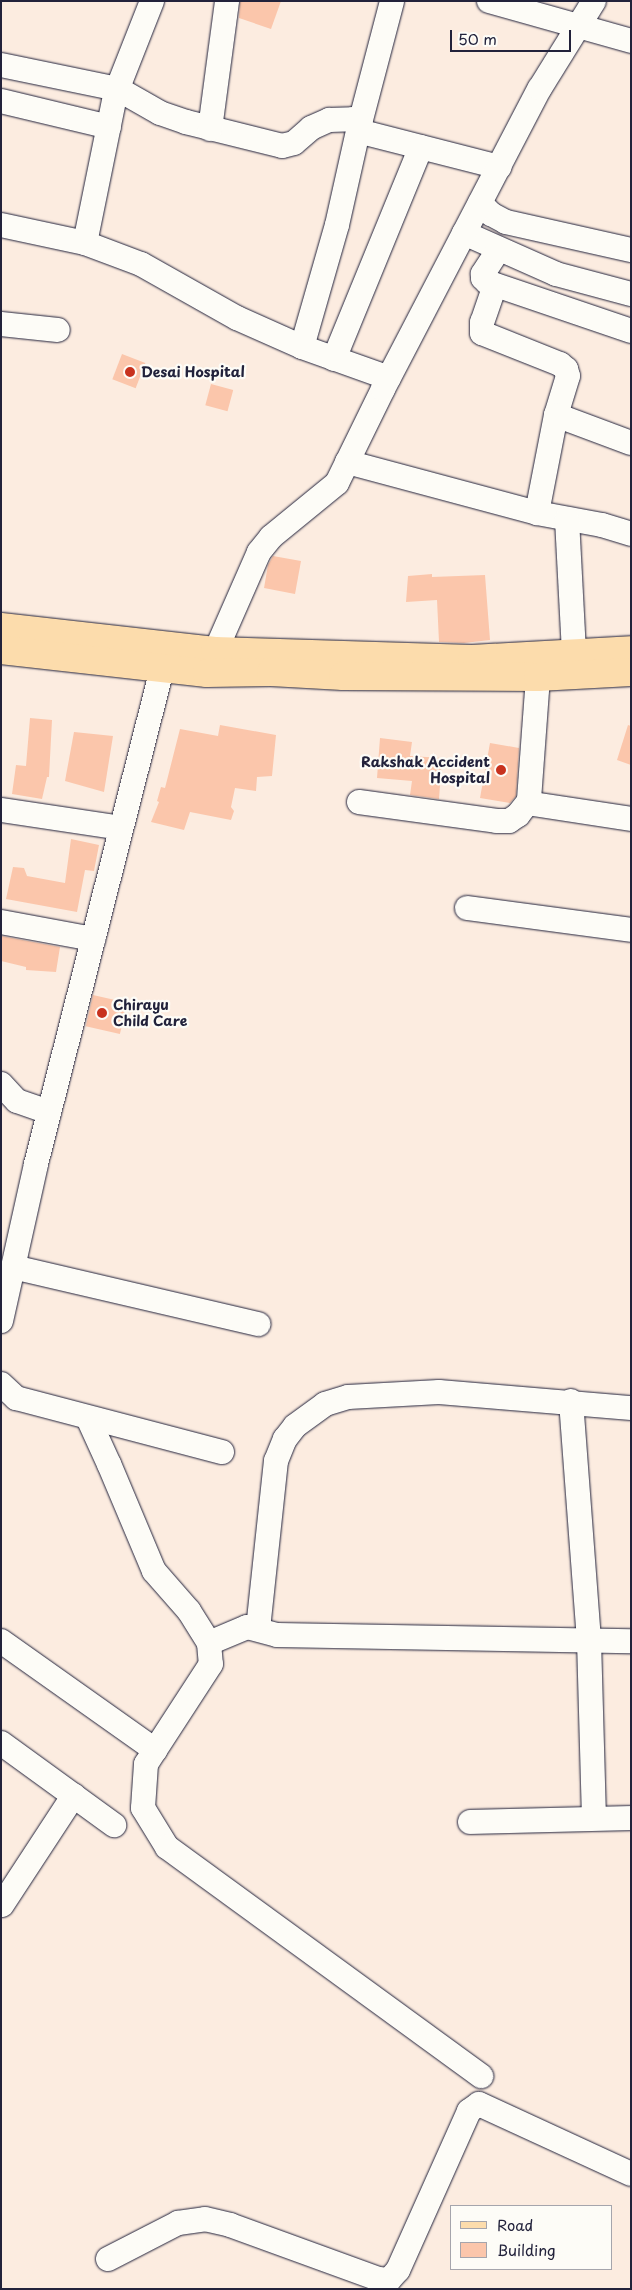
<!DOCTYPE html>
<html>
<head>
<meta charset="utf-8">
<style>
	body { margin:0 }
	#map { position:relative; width:632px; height:2290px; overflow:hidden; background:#fcece0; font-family:"Playpen Sans",sans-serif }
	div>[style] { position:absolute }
	.building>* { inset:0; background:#fbc6ab; transform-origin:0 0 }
	.roads { filter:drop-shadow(0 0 1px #22223b) drop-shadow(0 0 1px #22223b) }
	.minor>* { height:24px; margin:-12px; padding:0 12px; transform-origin:12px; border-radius:12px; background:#fdfcf7 }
	.major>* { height:28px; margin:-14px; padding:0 14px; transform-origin:14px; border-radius:14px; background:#fcdcac }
	.dots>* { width:14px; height:14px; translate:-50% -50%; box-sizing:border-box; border:2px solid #fdfcf7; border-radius:50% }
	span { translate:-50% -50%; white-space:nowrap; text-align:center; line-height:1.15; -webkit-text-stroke:4.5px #fdfcf7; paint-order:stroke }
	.poi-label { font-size:14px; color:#22223b; font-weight:700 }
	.left { translate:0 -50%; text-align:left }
	.right { translate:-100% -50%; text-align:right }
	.frame { position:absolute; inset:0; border:2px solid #22223b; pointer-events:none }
	.legend { position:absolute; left:450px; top:2205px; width:162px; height:65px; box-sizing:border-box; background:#fdfcf7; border:1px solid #a5a5ac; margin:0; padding:6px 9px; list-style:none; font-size:15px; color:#22223b }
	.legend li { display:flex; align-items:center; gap:10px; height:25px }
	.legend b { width:25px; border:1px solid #a5a5ac }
	.scale { position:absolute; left:450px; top:30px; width:121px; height:22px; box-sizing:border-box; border:2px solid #22223b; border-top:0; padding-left:6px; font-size:15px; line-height:18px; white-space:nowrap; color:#22223b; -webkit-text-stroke:4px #fdfcf7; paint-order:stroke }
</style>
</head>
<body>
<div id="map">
	<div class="building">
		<div style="clip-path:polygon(240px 1px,281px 1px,271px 29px,239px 18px)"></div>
		<div style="left:122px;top:354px;width:25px;height:27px;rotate:21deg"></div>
		<div style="left:211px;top:384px;width:23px;height:22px;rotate:15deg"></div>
		<div style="clip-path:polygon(273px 556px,301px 561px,295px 594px,264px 588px,268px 565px)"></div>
		<div style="clip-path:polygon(432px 574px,432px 577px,485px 575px,490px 640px,464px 643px,439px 642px,437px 600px,406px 602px,408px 576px)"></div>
		<div style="clip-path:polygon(30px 718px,52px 720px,49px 777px,47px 777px,42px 799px,12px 794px,16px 765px,26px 766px)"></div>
		<div style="clip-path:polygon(220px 725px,276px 735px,272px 776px,257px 777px,256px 791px,235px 788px,231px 807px,234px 811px,231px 820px,190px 812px,184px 830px,151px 822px,159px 802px,157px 801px,161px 787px,165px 788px,180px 729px,218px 736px)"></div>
		<div style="clip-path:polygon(628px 725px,631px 726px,631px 765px,617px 760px)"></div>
		<div style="clip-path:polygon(74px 732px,113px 736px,104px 792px,65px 781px)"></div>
		<div style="clip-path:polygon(380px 738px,412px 742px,410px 756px,442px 758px,439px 799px,410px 795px,412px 781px,377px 778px)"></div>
		<div style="clip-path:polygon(490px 743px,519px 748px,516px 796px,510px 803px,480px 798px)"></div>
		<div style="clip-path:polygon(71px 839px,99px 845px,94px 871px,85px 870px,77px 912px,6px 899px,13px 867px,24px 868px,27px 876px,65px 883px)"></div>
		<div style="clip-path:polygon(1px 936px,60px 947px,56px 972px,26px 970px,26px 967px,1px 961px)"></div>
		<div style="left:93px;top:995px;width:35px;height:32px;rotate:13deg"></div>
	</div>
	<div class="roads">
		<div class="minor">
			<div style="left:489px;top:1px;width:148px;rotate:15.7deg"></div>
			<div style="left:1px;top:65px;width:119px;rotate:11.6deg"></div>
			<div style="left:118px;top:89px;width:48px;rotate:29.7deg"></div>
			<div style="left:160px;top:113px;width:28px;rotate:19deg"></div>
			<div style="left:186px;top:122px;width:99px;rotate:14deg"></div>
			<div style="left:282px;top:146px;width:12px;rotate:-14deg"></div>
			<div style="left:294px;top:143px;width:23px;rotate:-41deg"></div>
			<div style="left:311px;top:128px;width:20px;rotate:-24deg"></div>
			<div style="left:329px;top:120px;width:24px;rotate:-2deg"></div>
			<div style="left:353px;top:119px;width:8px;rotate:14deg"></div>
			<div style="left:1px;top:101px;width:111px;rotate:13.5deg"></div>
			<div style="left:210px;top:129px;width:129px;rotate:-82.4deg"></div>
			<div style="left:358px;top:131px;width:146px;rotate:14.3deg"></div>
			<div style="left:480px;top:203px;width:16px;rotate:45deg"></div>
			<div style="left:491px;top:214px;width:17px;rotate:28deg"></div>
			<div style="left:506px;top:222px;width:128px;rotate:12.6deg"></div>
			<div style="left:1px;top:225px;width:86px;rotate:12.1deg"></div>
			<div style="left:85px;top:243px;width:60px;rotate:20.6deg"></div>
			<div style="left:141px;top:264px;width:110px;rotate:29.4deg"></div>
			<div style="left:237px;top:318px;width:71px;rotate:24deg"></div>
			<div style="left:302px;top:347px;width:92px;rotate:19.6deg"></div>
			<div style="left:464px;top:233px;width:101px;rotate:24deg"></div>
			<div style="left:556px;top:274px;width:78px;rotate:14.9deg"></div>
			<div style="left:85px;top:243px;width:151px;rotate:-78.5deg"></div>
			<div style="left:115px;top:95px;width:101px;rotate:-68.5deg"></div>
			<div style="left:499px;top:249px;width:30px;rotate:123deg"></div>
			<div style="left:483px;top:274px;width:4px;rotate:90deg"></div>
			<div style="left:483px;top:278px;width:6px;rotate:45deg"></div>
			<div style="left:487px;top:282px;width:152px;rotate:18.8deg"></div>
			<div style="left:495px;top:285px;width:39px;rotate:109deg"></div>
			<div style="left:482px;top:322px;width:11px;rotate:90deg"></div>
			<div style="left:482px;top:333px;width:84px;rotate:21.7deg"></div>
			<div style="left:560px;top:364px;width:8px;rotate:40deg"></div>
			<div style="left:566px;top:369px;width:7px;rotate:74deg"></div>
			<div style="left:568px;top:376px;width:41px;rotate:107.1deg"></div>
			<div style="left:556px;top:415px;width:100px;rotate:101deg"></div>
			<div style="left:1px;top:324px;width:57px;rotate:6deg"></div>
			<div style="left:302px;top:347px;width:127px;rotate:-74deg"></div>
			<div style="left:337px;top:225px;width:96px;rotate:-77.4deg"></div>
			<div style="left:358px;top:131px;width:134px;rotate:-75.3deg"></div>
			<div style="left:334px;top:359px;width:229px;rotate:-67.7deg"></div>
			<div style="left:556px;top:415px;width:80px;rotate:20.5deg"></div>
			<div style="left:347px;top:462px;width:197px;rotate:15deg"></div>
			<div style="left:537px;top:513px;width:66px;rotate:10.5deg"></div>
			<div style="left:602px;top:525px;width:30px;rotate:17deg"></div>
			<div style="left:567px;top:519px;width:134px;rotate:87deg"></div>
			<div style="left:209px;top:666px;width:124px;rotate:-66.3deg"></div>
			<div style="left:259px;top:552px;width:19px;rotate:-51deg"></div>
			<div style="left:271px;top:537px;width:85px;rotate:-39.3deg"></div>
			<div style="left:337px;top:483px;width:105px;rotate:-63.9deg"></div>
			<div style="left:383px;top:389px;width:339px;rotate:-62.5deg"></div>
			<div style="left:540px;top:88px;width:102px;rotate:-58.2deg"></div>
			<div style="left:538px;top:677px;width:124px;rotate:94.2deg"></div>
			<div style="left:529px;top:801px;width:5px;rotate:37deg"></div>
			<div style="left:533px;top:804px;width:99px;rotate:8.7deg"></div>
			<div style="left:359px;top:802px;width:139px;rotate:7.8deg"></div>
			<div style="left:497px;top:821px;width:12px"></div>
			<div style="left:509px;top:821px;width:11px;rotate:-34deg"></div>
			<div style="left:518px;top:815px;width:18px;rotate:-52deg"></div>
			<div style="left:1px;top:810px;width:121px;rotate:8.5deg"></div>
			<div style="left:467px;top:908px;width:165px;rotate:7.6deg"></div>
			<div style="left:1px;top:922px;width:94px;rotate:10.5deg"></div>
			<div style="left:1px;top:1084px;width:23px;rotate:47deg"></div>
			<div style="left:17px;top:1101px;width:34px;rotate:19deg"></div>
			<div style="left:13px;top:1267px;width:252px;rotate:13.1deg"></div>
			<div style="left:1px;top:1321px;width:161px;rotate:-77.4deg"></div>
			<div style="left:36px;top:1164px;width:511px;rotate:-75.72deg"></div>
			<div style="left:1px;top:1384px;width:21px;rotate:43deg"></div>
			<div style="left:16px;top:1398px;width:213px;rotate:14.7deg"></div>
			<div style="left:571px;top:1401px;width:240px;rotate:85.7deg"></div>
			<div style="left:589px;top:1640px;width:178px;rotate:88.4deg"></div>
			<div style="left:88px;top:1418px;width:51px;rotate:65.5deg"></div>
			<div style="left:109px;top:1464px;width:116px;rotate:67.2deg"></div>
			<div style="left:154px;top:1571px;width:53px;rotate:48.8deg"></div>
			<div style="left:189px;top:1611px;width:38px;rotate:58deg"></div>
			<div style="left:209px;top:1643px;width:21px;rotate:85deg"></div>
			<div style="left:211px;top:1664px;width:119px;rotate:123deg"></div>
			<div style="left:146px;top:1764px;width:44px;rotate:93.9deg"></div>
			<div style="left:143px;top:1808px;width:46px;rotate:58.4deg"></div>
			<div style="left:167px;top:1847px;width:389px;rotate:36.1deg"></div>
			<div style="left:258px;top:1629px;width:169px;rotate:-83.9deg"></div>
			<div style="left:276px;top:1461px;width:24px;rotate:-68deg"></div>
			<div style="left:285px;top:1439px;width:16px;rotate:-52deg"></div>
			<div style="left:295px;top:1426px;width:37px;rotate:-36deg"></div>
			<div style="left:325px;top:1404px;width:24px;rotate:-17deg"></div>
			<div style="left:348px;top:1397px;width:91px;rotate:-3.1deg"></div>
			<div style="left:439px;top:1392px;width:193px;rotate:4.8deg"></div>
			<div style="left:1px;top:1641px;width:189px;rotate:35.3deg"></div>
			<div style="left:209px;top:1643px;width:41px;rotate:-22.8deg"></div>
			<div style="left:247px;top:1627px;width:31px;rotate:15deg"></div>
			<div style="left:277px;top:1635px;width:354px;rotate:1deg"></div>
			<div style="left:1px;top:1743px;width:140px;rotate:36deg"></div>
			<div style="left:470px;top:1822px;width:161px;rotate:-1.4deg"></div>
			<div style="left:2px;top:1905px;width:131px;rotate:-56.8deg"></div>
			<div style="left:108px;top:2259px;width:79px;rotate:-27.2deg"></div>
			<div style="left:178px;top:2223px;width:27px;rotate:-8deg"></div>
			<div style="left:205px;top:2219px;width:26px;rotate:13deg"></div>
			<div style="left:230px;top:2225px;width:158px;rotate:20deg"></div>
			<div style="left:378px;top:2279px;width:11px;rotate:5deg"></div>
			<div style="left:389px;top:2280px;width:13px;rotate:-48deg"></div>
			<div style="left:398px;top:2270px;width:174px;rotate:-65.9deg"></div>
			<div style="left:469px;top:2111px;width:12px;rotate:-35deg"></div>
			<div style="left:479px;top:2104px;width:167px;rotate:24.7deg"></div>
		</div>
		<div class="major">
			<div style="left:1px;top:627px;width:215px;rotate:6.4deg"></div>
			<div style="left:215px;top:651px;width:257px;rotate:1.8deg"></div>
			<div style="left:472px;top:659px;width:159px;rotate:-3.2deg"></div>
			<div style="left:1px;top:650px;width:207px;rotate:6.4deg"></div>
			<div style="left:207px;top:673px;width:64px;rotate:-0.9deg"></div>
			<div style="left:271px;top:672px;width:72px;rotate:3.2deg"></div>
			<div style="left:343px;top:676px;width:195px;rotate:0.3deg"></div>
			<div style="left:538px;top:677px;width:93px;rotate:-3.1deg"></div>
		</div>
	</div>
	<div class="dots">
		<div style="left:130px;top:372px;background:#c8321e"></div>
		<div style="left:501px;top:770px;background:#c8321e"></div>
		<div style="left:102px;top:1013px;background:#c8321e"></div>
	</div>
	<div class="poi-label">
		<span class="left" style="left:141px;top:372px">Desai Hospital</span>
		<span class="right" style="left:490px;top:770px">Rakshak Accident<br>Hospital</span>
		<span class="left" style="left:113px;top:1013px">Chirayu<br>Child Care</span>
	</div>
	<div class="frame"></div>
	<ul class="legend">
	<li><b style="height:6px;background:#fcdcac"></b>Road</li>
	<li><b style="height:14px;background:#fbc6ab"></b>Building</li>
	</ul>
	<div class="scale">50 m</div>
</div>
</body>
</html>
